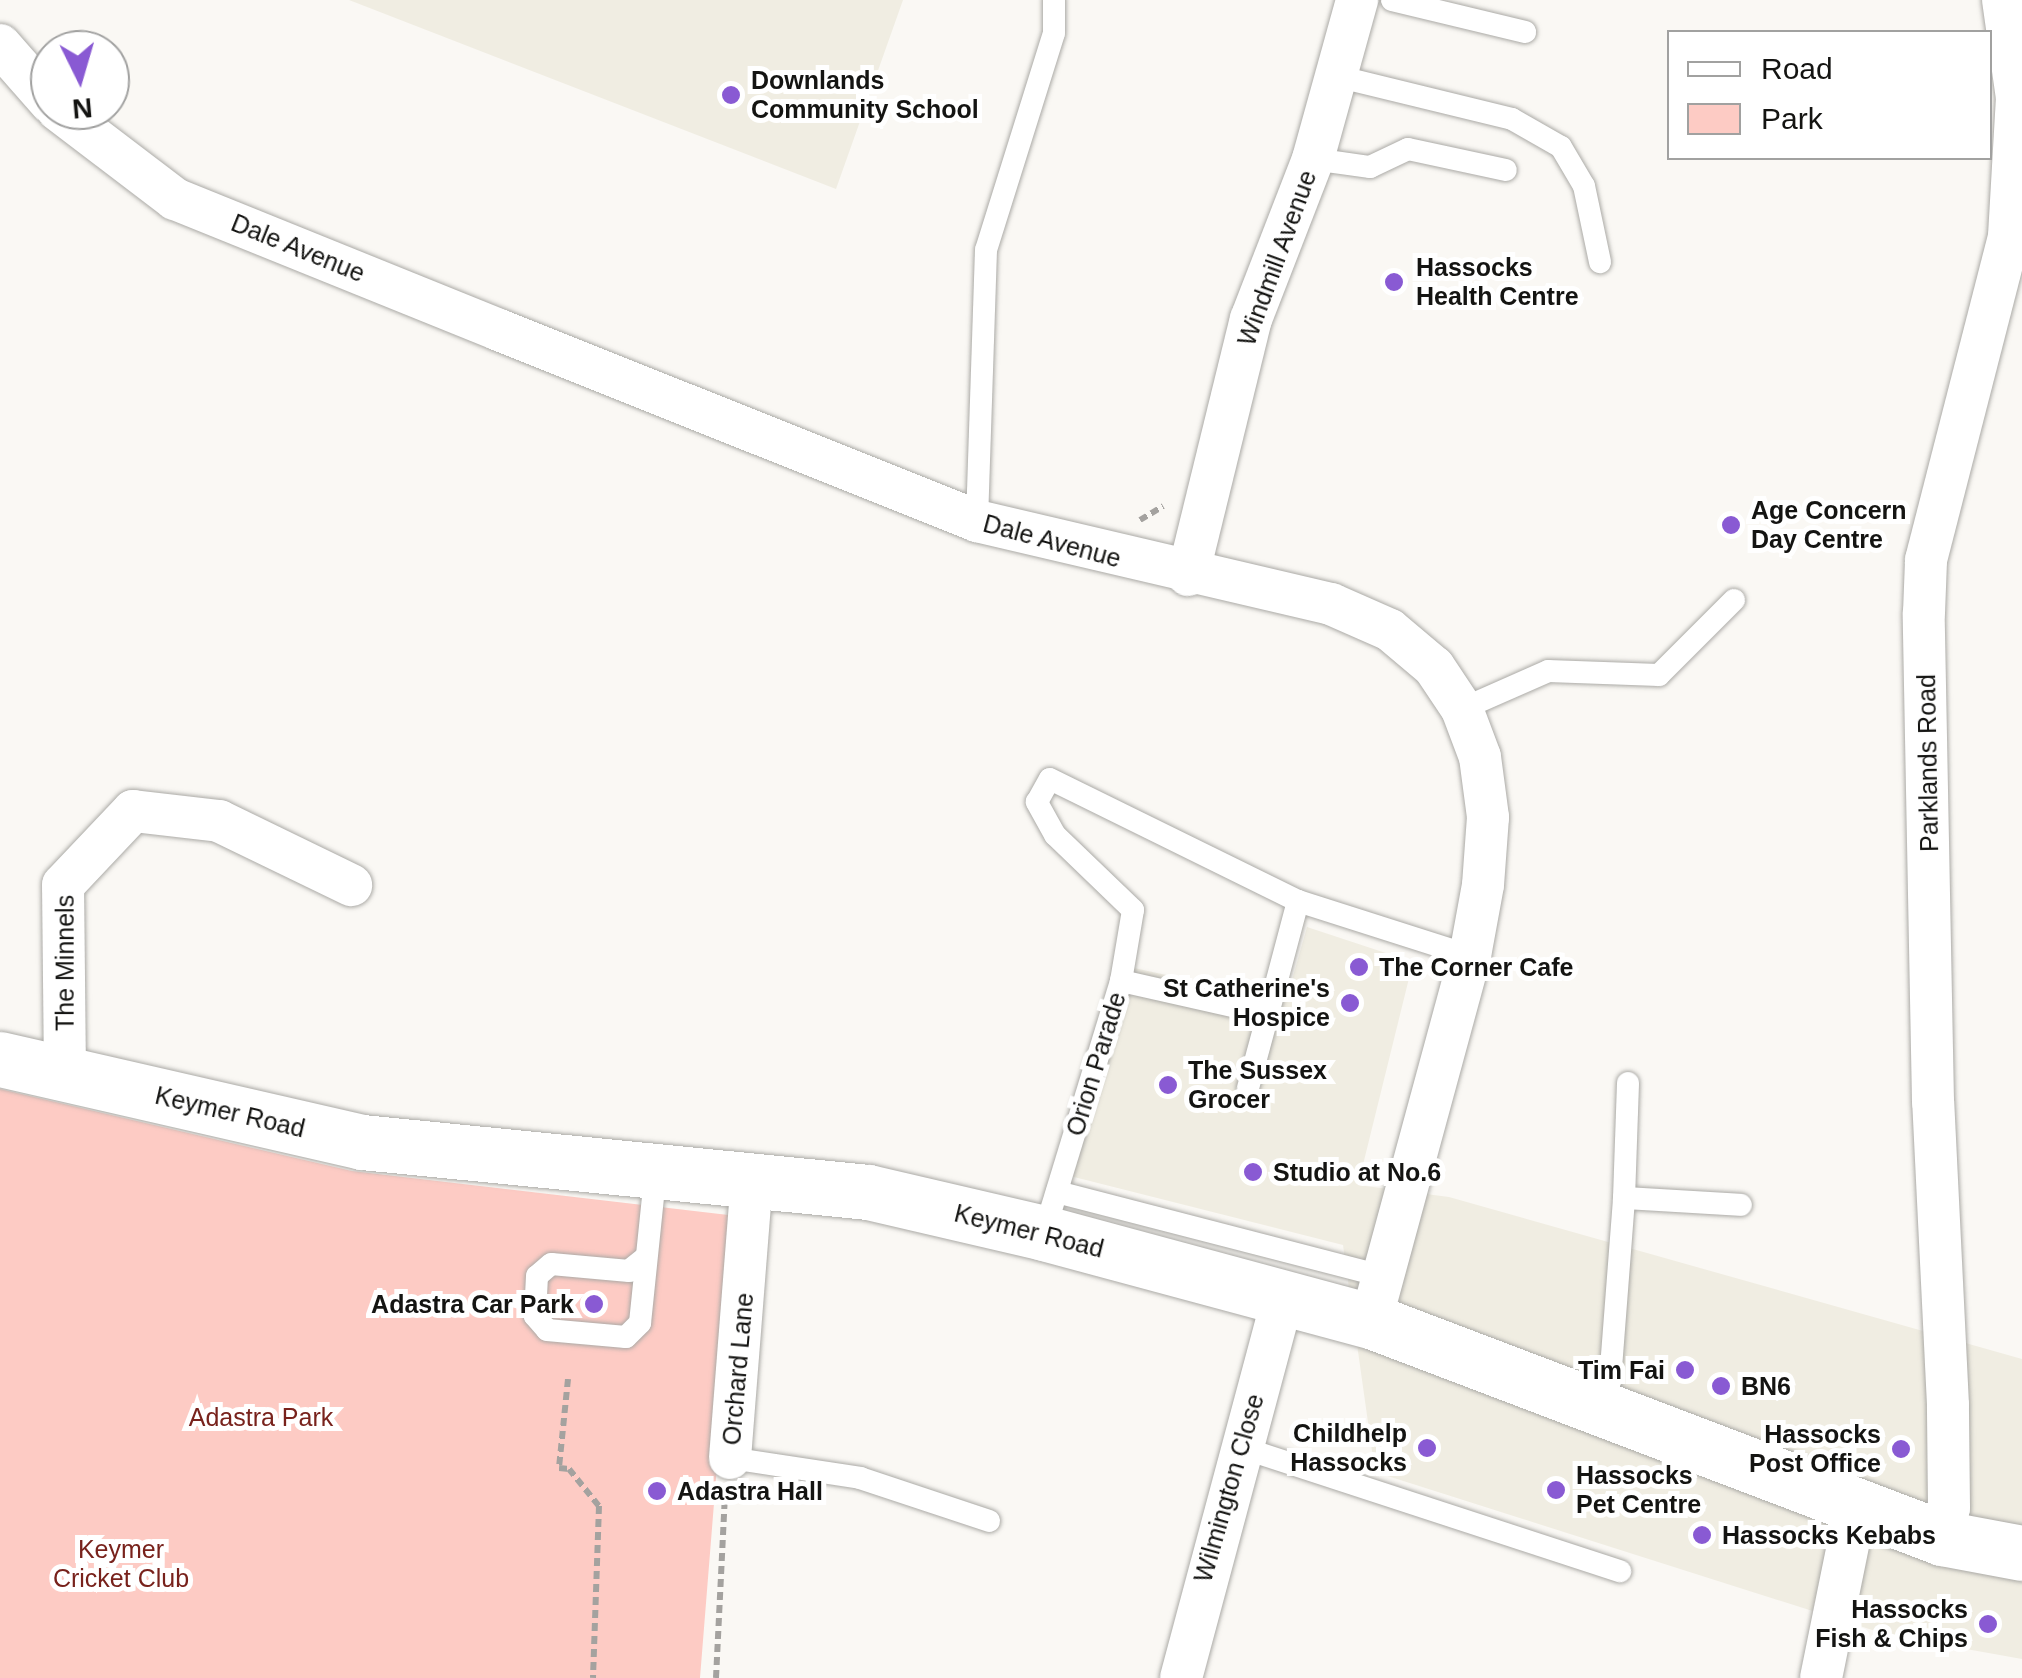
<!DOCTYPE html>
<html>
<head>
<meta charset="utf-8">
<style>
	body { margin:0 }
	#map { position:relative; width:2022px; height:1678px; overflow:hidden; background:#faf8f4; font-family:Helvetica,sans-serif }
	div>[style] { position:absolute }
	.built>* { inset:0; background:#f0ede2 }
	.green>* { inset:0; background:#fdcbc4 }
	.path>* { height:6px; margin-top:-3px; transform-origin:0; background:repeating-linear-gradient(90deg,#a4a29f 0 8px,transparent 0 13px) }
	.roads { filter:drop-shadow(0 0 2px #abaaa6) drop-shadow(0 0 2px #abaaa6) }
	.service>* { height:22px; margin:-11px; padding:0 11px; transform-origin:11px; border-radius:11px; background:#fff }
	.minor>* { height:42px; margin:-21px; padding:0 21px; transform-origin:21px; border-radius:21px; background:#fff }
	.secondary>* { height:55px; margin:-27.5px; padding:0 27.5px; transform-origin:27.5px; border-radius:27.5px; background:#fff }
	.dots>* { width:28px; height:28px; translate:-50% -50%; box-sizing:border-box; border:5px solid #fff; border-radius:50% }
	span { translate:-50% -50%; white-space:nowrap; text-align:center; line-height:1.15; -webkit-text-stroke:10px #fff; paint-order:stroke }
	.poi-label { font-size:25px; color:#141412; font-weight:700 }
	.left { translate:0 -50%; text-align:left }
	.right { translate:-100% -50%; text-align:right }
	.street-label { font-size:25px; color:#141412 }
	.park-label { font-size:25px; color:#78221c }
	.legend { position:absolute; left:1667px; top:30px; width:325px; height:130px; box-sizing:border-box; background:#fff; border:2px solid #a1a1a0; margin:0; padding:12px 18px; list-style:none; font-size:30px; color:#141412 }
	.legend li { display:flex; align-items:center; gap:20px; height:50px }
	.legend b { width:50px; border:2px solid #a1a1a0 }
	.north { position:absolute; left:30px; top:30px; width:100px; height:100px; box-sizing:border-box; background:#fff; border:2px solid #a1a1a0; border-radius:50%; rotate:175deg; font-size:28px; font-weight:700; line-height:40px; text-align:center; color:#141412 }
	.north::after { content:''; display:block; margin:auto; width:35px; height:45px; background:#895ad3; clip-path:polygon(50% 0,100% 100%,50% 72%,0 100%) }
</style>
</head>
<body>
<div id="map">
	<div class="built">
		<div style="clip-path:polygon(349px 0,903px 0,836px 189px)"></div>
		<div style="clip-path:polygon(1307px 927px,1413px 962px,1358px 1185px,1449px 1197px,2022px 1359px,2022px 1659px,1888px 1635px,1375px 1472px,1343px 1245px,1066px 1175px,1134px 968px,1286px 1001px)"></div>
	</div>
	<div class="green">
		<div style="clip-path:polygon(0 1089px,352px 1171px,737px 1216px,700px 1678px,0 1678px)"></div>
	</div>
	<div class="path">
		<div style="left:1140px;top:520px;width:27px;rotate:-31deg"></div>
		<div style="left:568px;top:1379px;width:89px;rotate:95.8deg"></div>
		<div style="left:559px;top:1468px;width:10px;rotate:6deg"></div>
		<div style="left:569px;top:1469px;width:48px;rotate:51deg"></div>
		<div style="left:599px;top:1506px;width:172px;rotate:92deg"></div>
		<div style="left:716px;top:1678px;width:183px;rotate:-87.2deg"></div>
	</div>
	<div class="roads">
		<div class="service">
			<div style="left:1392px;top:0;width:137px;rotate:13.5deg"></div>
			<div style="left:1336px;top:76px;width:181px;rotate:13.7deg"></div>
			<div style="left:1512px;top:119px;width:56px;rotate:29.7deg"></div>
			<div style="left:1561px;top:147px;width:45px;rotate:59.5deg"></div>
			<div style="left:1584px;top:186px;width:78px;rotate:78.1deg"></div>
			<div style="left:1313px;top:159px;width:58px;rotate:8deg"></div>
			<div style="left:1370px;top:167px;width:42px;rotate:-25.3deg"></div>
			<div style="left:1408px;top:149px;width:100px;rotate:12.1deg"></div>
			<div style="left:977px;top:521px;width:271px;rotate:-88.1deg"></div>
			<div style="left:986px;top:250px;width:227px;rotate:-72.6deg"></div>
			<div style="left:1054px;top:33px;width:33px;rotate:-90deg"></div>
			<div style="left:1462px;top:709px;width:94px;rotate:-23.8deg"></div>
			<div style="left:1548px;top:671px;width:111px;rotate:2.1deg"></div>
			<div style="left:1659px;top:675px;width:106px;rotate:-45deg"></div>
			<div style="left:1121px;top:981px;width:72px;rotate:-80.4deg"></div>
			<div style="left:1133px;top:910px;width:108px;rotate:-136.1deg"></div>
			<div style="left:1055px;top:835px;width:38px;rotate:-119deg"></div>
			<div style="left:1037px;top:802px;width:26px;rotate:-61deg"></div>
			<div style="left:1050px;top:779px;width:276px;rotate:26.2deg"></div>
			<div style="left:1248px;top:1088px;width:77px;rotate:-74.9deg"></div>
			<div style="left:1057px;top:1192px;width:339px;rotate:14.5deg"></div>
			<div style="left:1624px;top:1198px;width:115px;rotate:-88deg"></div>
			<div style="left:1044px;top:1233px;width:264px;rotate:-73deg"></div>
			<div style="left:1121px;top:981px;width:151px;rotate:12.7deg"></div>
			<div style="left:1268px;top:1014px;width:117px;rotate:-75.1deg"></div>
			<div style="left:1298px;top:901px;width:181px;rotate:17.7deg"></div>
			<div style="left:646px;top:1257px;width:22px;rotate:141deg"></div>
			<div style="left:629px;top:1271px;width:78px;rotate:-174.9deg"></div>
			<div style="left:551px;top:1264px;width:18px;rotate:139deg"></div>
			<div style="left:537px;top:1276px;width:40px;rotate:92.9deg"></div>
			<div style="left:535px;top:1316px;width:18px;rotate:49deg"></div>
			<div style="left:547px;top:1330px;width:79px;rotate:5.1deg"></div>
			<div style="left:626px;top:1337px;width:20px;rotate:-45deg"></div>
			<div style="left:640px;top:1323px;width:155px;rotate:-84.1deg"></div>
			<div style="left:1600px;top:1405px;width:26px;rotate:-67deg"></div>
			<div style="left:1610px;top:1381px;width:184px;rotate:-85.6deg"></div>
			<div style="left:1624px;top:1198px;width:117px;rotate:3.4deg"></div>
			<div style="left:1240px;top:1447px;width:400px;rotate:18.1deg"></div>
			<div style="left:730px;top:1458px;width:132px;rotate:8.7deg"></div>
			<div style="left:860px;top:1478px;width:136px;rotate:18.4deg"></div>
		</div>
		<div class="minor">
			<div style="left:0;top:45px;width:76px;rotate:48.7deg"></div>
			<div style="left:58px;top:110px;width:147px;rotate:37.3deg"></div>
			<div style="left:175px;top:199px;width:349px;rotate:22deg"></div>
			<div style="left:499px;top:330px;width:515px;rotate:21.78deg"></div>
			<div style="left:977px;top:521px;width:364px;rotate:13.2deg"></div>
			<div style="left:1331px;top:604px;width:64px;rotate:23.8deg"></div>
			<div style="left:1390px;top:630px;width:57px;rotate:40.1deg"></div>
			<div style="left:1434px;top:667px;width:50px;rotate:56.3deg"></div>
			<div style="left:1462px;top:709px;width:51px;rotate:69.4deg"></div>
			<div style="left:1480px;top:757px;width:61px;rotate:82.4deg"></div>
			<div style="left:1488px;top:817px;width:68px;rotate:94.2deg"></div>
			<div style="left:1483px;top:885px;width:72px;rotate:100.4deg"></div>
			<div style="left:1470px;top:956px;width:378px;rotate:105.2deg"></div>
			<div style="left:1188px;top:575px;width:264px;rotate:-76.2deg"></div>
			<div style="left:1251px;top:319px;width:172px;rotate:-68.8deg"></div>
			<div style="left:1313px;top:159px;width:165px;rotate:-74.5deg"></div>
			<div style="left:65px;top:1074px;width:189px;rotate:-90.6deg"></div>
			<div style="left:63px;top:885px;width:102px;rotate:-46.6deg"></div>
			<div style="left:133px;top:811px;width:87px;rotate:6.6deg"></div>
			<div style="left:219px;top:821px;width:147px;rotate:25.9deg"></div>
			<div style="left:730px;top:1458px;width:279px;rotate:-85.5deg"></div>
			<div style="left:1942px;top:1538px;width:31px;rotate:-77deg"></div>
			<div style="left:1949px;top:1508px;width:103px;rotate:-90.6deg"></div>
			<div style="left:1948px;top:1405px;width:303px;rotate:-92.8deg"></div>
			<div style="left:1933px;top:1102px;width:489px;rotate:-91.1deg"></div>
			<div style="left:1924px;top:613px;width:53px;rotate:-87.8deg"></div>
			<div style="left:1926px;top:560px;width:334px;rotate:-75.6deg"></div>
			<div style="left:2009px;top:236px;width:138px;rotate:-86.7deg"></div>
			<div style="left:2017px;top:98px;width:99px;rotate:-98.1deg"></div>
			<div style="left:1181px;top:1678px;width:393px;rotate:-75deg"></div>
			<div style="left:1821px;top:1678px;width:176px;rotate:-78.5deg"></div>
		</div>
		<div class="secondary">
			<div style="left:0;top:1059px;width:371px;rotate:12.9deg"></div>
			<div style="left:362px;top:1142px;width:508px;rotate:5.64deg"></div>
			<div style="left:868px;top:1192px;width:181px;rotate:13.1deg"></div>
			<div style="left:1044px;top:1233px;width:339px;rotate:15.1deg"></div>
			<div style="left:1371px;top:1321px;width:611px;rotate:20.81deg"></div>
			<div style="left:1942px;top:1538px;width:81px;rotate:10.6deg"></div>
		</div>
	</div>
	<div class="dots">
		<div style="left:731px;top:95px;background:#895ad3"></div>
		<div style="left:1394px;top:282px;background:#895ad3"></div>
		<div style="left:1731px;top:525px;background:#895ad3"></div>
		<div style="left:1359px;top:967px;background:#895ad3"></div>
		<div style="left:1350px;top:1003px;background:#895ad3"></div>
		<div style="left:1168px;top:1085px;background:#895ad3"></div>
		<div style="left:1253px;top:1172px;background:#895ad3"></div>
		<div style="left:594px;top:1304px;background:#895ad3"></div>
		<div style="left:1685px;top:1370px;background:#895ad3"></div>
		<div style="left:1721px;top:1386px;background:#895ad3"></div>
		<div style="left:1427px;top:1448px;background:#895ad3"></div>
		<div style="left:1901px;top:1449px;background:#895ad3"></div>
		<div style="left:1556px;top:1490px;background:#895ad3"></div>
		<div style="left:657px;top:1491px;background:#895ad3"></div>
		<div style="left:1702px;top:1535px;background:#895ad3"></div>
		<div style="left:1988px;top:1624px;background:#895ad3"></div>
	</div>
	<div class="poi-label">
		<span class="left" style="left:751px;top:95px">Downlands<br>Community School</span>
		<span class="left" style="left:1416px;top:282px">Hassocks<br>Health Centre</span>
		<span class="left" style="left:1751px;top:525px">Age Concern<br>Day Centre</span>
		<span class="left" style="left:1379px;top:967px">The Corner Cafe</span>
		<span class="right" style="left:1330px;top:1003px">St Catherine's<br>Hospice</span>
		<span class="left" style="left:1188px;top:1085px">The Sussex<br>Grocer</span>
		<span class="left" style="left:1273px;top:1172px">Studio at No.6</span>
		<span class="right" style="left:574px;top:1304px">Adastra Car Park</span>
		<span class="right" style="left:1665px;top:1370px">Tim Fai</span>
		<span class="left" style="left:1741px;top:1386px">BN6</span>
		<span class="right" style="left:1407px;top:1448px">Childhelp<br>Hassocks</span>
		<span class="right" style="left:1881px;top:1449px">Hassocks<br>Post Office</span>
		<span class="left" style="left:1576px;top:1490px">Hassocks<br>Pet Centre</span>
		<span class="left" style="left:677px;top:1491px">Adastra Hall</span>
		<span class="left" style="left:1722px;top:1535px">Hassocks Kebabs</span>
		<span class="right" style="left:1968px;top:1624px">Hassocks<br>Fish &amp; Chips</span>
	</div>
	<div class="street-label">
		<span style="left:298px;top:248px;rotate:22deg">Dale Avenue</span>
		<span style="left:1277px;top:258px;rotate:-70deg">Windmill Avenue</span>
		<span style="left:1052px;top:541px;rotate:15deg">Dale Avenue</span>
		<span style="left:1928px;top:763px;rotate:-91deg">Parklands Road</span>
		<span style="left:65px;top:963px;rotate:-90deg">The Minnels</span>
		<span style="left:1096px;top:1064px;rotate:-73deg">Orion Parade</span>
		<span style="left:230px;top:1112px;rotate:13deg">Keymer Road</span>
		<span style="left:1029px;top:1231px;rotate:14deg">Keymer Road</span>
		<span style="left:738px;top:1369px;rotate:-85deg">Orchard Lane</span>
		<span style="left:1229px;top:1488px;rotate:-74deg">Wilmington Close</span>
	</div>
	<div class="park-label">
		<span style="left:261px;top:1417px">Adastra Park</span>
		<span style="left:121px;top:1564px">Keymer<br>Cricket Club</span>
	</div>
	<ul class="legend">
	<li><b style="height:12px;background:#fff"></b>Road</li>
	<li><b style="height:28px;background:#fdcbc4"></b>Park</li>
	</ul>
	<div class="north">N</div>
</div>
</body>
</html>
